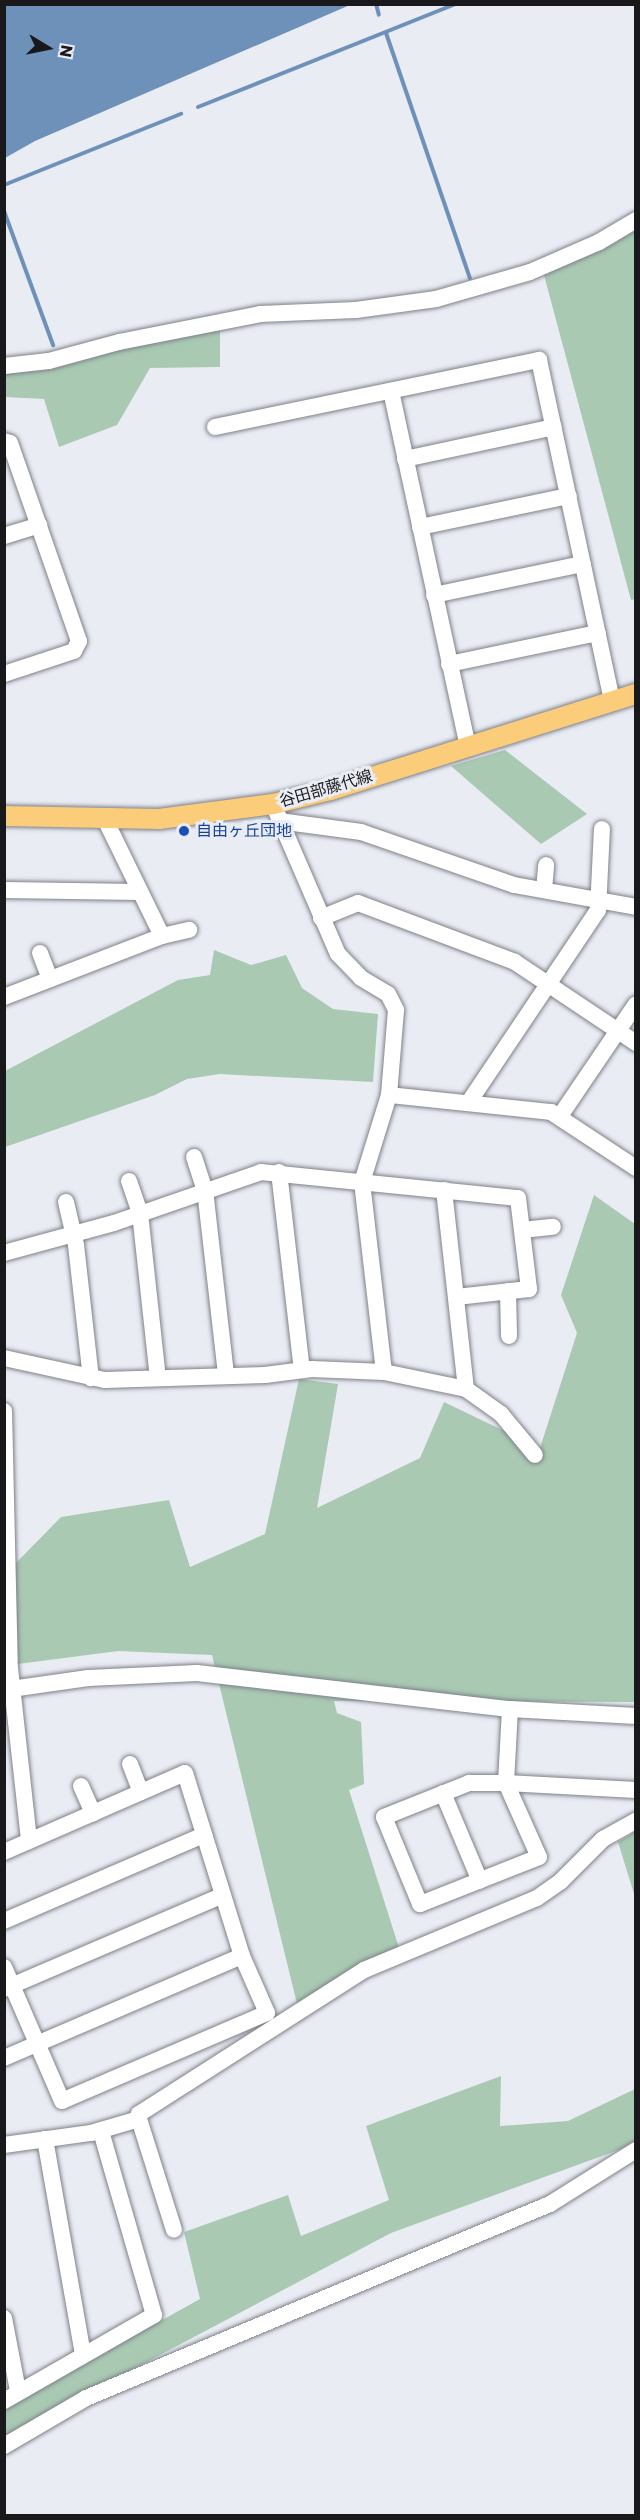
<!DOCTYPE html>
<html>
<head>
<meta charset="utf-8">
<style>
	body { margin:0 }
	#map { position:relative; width:640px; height:2520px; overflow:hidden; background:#eaecf4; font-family:Poppins,"Noto Sans JP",sans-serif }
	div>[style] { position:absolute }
	.green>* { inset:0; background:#a9c9b3 }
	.water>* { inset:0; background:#6e91ba }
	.stream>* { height:4px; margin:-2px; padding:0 2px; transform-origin:2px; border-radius:2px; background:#6e91ba }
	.roads { filter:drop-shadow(0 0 2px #7f8188) drop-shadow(0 0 2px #7f8188) }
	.minor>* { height:16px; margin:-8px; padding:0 8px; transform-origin:8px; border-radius:8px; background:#fff }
	.major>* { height:20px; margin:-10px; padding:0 10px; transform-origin:10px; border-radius:10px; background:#fbcd7b }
	.dots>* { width:16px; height:16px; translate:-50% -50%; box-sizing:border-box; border:3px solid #eaecf4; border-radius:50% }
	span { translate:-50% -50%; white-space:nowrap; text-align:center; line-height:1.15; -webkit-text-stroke:6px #eaecf4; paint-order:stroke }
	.street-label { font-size:16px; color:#19191c }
	.transit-label { font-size:16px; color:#164399 }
	.left { translate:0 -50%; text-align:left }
	.frame { position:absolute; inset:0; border:6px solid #19191c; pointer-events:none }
	.north { position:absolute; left:18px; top:18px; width:60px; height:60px; -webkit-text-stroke:4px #eaecf4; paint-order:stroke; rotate:100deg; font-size:16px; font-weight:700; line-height:24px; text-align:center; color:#19191c }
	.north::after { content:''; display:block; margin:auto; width:21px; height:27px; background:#19191c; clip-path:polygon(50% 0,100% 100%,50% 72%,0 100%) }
</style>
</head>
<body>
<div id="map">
	<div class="green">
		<div style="clip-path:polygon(635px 229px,636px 599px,631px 600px,544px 275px,613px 244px)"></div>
		<div style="clip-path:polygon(220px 325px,220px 367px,150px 368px,117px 425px,59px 447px,44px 399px,5px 397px,5px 372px)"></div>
		<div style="clip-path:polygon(505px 750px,587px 814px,541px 844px,451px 766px)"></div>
		<div style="clip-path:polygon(214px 950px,251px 965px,286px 955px,302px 988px,333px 1009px,378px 1014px,373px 1082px,220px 1074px,187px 1079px,155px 1095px,5px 1147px,5px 1071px,178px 980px,210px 975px)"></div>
		<div style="clip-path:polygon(594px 1195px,635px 1224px,635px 1702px,334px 1701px,337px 1713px,361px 1722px,364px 1784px,349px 1790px,400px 1951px,298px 2008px,212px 1655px,118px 1651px,18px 1664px,15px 1564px,61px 1517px,169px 1500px,190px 1567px,265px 1534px,299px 1379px,338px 1384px,317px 1508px,420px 1458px,444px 1402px,540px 1448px,577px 1333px,561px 1295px)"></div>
		<div style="clip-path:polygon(635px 1832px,635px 1897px,618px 1842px)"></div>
		<div style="clip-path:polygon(501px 2076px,500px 2126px,568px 2121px,635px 2089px,635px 2144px,391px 2233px,88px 2393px,5px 2443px,4px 2411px,24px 2397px,200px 2299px,184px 2232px,288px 2195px,301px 2236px,389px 2200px,366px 2126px)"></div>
	</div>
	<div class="water">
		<div style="clip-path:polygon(5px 4px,350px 4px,350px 5px,35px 141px,5px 158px)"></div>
	</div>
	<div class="stream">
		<div style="left:376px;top:4px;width:11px;rotate:75deg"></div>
		<div style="left:386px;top:33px;width:259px;rotate:71.1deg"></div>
		<div style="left:198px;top:107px;width:278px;rotate:-21.8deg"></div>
		<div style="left:4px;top:185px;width:191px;rotate:-21.9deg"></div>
		<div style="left:4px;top:211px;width:143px;rotate:69.9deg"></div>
	</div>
	<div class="roads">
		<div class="minor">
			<div style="left:4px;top:366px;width:45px;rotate:-6.3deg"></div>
			<div style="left:49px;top:361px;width:73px;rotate:-15.2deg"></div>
			<div style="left:119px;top:342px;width:144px;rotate:-11.2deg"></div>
			<div style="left:260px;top:314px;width:96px;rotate:-2.4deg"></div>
			<div style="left:356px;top:310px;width:81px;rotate:-7.8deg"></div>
			<div style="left:436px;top:299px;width:98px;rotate:-16deg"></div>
			<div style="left:530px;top:272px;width:75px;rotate:-23.5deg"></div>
			<div style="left:599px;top:242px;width:43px;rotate:-30.7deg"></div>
			<div style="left:391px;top:391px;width:361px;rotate:77.8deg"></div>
			<div style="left:215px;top:427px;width:331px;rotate:-11.7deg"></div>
			<div style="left:539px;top:360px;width:348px;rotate:77.9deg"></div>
			<div style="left:4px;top:441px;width:6px;rotate:18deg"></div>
			<div style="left:10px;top:443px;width:210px;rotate:70.8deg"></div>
			<div style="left:79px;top:641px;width:11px;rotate:117deg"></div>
			<div style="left:74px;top:651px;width:74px;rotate:161.8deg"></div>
			<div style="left:405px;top:459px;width:152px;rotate:-12.1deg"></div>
			<div style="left:420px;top:527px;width:152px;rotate:-11.8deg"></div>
			<div style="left:4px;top:536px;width:37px;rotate:-17deg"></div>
			<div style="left:434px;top:595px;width:152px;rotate:-11.8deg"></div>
			<div style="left:449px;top:664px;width:152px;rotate:-11.8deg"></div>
			<div style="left:273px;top:804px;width:163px;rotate:66.6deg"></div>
			<div style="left:338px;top:954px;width:33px;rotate:46deg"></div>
			<div style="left:361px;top:978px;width:31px;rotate:31deg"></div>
			<div style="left:388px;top:994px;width:18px;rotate:63deg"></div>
			<div style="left:396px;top:1010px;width:85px;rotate:94.7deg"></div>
			<div style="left:389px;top:1095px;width:91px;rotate:107.2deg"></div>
			<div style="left:362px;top:1182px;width:191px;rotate:83.4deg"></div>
			<div style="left:279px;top:821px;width:83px;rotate:7.6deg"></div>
			<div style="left:361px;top:832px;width:162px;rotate:19.1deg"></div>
			<div style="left:514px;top:885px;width:124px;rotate:10.2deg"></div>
			<div style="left:4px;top:890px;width:135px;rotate:0.8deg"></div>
			<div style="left:544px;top:890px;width:25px;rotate:-85deg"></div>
			<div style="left:321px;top:918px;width:40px;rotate:-22deg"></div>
			<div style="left:358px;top:903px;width:168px;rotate:20.6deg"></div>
			<div style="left:515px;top:962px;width:146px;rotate:33.8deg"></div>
			<div style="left:162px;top:936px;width:28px;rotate:-13deg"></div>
			<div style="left:40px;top:953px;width:28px;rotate:69deg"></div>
			<div style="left:4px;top:997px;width:169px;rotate:-21.1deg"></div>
			<div style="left:162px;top:936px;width:130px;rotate:-116deg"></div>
			<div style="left:389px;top:1095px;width:163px;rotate:6deg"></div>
			<div style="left:551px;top:1112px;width:102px;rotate:33.4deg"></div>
			<div style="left:469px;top:1102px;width:231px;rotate:-56.1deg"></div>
			<div style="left:598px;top:910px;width:81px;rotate:-87.2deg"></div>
			<div style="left:560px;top:1116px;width:135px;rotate:-55.8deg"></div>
			<div style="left:194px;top:1157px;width:35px;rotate:72deg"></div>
			<div style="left:205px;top:1190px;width:185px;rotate:83.5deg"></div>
			<div style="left:279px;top:1172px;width:199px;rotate:83.4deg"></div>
			<div style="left:129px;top:1181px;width:34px;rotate:71deg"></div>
			<div style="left:140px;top:1213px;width:166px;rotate:83.8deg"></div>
			<div style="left:444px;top:1190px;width:200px;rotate:83.7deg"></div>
			<div style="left:66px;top:1202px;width:44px;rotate:76.9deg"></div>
			<div style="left:76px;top:1245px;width:134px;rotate:83.6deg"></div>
			<div style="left:522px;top:1230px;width:31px;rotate:-6deg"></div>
			<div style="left:4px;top:1253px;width:114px;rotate:-15.3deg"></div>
			<div style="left:114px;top:1223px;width:156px;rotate:-19.1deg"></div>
			<div style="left:261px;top:1172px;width:258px;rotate:5.8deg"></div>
			<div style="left:518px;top:1198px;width:92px;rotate:83.1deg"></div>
			<div style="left:529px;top:1289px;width:73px;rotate:173.7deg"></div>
			<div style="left:508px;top:1291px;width:45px;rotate:88.7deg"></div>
			<div style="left:4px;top:1358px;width:103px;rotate:12.3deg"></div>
			<div style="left:105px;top:1380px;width:160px;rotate:-1.8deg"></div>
			<div style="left:265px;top:1375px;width:47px;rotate:-7.3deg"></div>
			<div style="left:312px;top:1369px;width:72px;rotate:2.4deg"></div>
			<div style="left:384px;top:1372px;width:84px;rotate:11.7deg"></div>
			<div style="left:466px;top:1389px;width:43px;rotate:35.5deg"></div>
			<div style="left:501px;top:1414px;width:53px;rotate:50.3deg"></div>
			<div style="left:4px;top:1411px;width:257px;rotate:88.7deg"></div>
			<div style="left:10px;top:1668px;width:174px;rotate:83.7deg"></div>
			<div style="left:4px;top:1690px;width:85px;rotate:-8.1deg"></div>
			<div style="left:88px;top:1678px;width:109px;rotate:-2.6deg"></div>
			<div style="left:197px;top:1673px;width:315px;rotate:6.6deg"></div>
			<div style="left:510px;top:1709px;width:126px;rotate:3.2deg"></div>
			<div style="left:510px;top:1709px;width:74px;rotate:93.1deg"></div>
			<div style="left:506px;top:1783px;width:130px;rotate:3.1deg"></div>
			<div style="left:130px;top:1764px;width:30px;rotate:69deg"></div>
			<div style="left:469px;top:1783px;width:37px"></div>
			<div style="left:506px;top:1783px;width:81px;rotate:66deg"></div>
			<div style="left:539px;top:1857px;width:128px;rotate:158.4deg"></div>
			<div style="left:420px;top:1904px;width:94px;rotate:-112.5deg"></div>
			<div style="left:384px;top:1817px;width:92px;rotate:-21.8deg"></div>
			<div style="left:81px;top:1786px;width:30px;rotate:66deg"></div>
			<div style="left:443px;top:1793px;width:95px;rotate:67.2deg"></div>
			<div style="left:4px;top:1852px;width:197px;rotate:-23.6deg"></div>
			<div style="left:185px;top:1773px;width:192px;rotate:72.7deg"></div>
			<div style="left:242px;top:1956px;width:62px;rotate:66.3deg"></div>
			<div style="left:267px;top:2013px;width:223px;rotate:156.8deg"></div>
			<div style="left:62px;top:2101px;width:146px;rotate:-113.4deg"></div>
			<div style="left:4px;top:1921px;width:218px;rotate:-23.3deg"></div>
			<div style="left:4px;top:1989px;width:238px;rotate:-23.2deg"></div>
			<div style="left:4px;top:2058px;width:259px;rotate:-23.2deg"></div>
			<div style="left:139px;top:2119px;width:116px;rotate:72.5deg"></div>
			<div style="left:45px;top:2139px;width:218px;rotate:80deg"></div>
			<div style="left:4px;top:2145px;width:88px;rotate:-7.9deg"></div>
			<div style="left:91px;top:2133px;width:50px;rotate:-16.3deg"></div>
			<div style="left:139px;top:2119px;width:5px;rotate:-90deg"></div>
			<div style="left:139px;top:2114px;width:267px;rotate:-32.6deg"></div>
			<div style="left:364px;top:1970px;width:187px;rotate:-22.6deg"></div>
			<div style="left:537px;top:1898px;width:29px;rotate:-35deg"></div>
			<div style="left:561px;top:1881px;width:59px;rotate:-45deg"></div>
			<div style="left:603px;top:1839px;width:38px;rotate:-29deg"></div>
			<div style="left:4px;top:2318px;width:74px;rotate:79.1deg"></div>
			<div style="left:4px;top:2401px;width:173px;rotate:-29.8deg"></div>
			<div style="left:154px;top:2315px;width:191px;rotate:-106.1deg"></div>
			<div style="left:4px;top:2446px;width:95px;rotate:-30.3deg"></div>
			<div style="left:86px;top:2398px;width:503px;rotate:-22.69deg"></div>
			<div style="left:550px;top:2204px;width:102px;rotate:-32.1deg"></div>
		</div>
		<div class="major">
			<div style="left:4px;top:816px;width:155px;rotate:1.1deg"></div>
			<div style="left:159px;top:819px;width:115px;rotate:-7.5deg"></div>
			<div style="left:273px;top:804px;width:60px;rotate:-13.6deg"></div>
			<div style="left:331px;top:790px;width:320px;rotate:-17.5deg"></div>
		</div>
	</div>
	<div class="dots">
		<div style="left:184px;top:831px;background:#1a4fb4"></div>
	</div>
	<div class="street-label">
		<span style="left:326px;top:789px;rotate:-16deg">谷田部藤代線</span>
	</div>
	<div class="transit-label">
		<span class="left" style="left:196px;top:831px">自由ヶ丘団地</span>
	</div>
	<div class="frame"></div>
	<div class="north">N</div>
</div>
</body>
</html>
